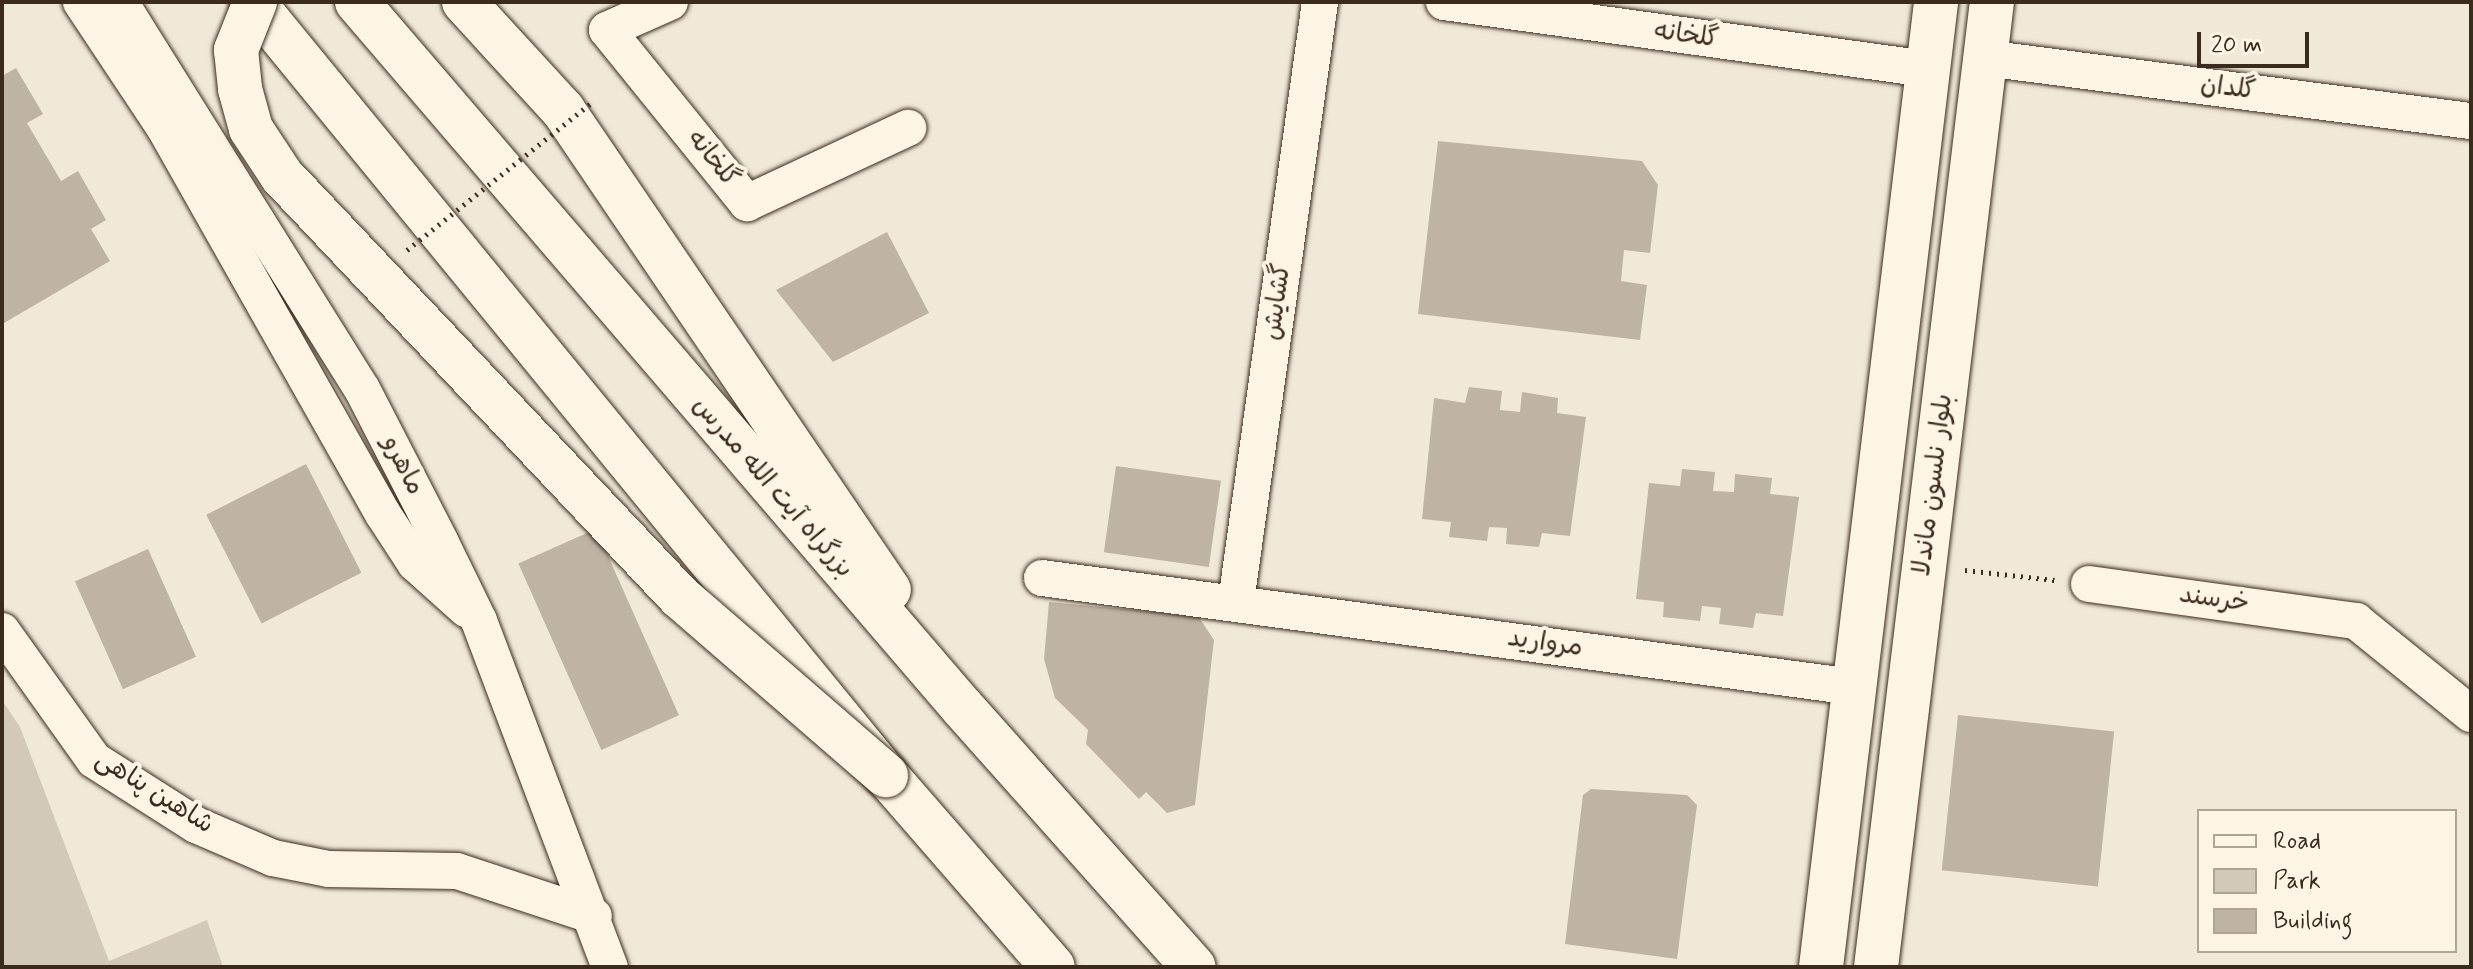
<!DOCTYPE html>
<html>
<head>
<meta charset="utf-8">
<style>
	body { margin:0 }
	#map { position:relative; width:2473px; height:969px; overflow:hidden; background:#f0e9d9; font-family:Mynerve,"Playpen Sans Arabic",sans-serif }
	div>[style] { position:absolute }
	.green>* { inset:0; background:#d2c9ba }
	.building>* { inset:0; background:#beb3a4; transform-origin:0 0 }
	.path>* { height:5px; margin-top:-2.5px; transform-origin:0; background:repeating-linear-gradient(90deg,#3b2a1e 0 2px,transparent 0 8px) }
	.roads { filter:drop-shadow(0 0 2px #3b2a1e) drop-shadow(0 0 2px #3b2a1e) }
	.minor>* { height:36px; margin:-18px; padding:0 18px; transform-origin:18px; border-radius:18px; background:#fcf5e5 }
	.secondary>* { height:44px; margin:-22px; padding:0 22px; transform-origin:22px; border-radius:22px; background:#fcf5e5 }
	.trunk>* { height:44px; margin:-22px; padding:0 22px; transform-origin:22px; border-radius:22px; background:#fcf5e5 }
	.path-bridge>* { height:5px; margin-top:-2.5px; transform-origin:0; background:repeating-linear-gradient(90deg,#3b2a1e 0 2px,transparent 0 8px) }
	.bridges { filter:drop-shadow(0 0 2px #3b2a1e) drop-shadow(0 0 2px #3b2a1e) }
	.trunk-bridge>* { height:44px; margin:-22px; padding:0 22px; transform-origin:22px; border-radius:22px; background:#fcf5e5 }
	span { translate:-50% -50%; white-space:nowrap; text-align:center; line-height:1.15; -webkit-text-stroke:8px #fcf5e5; paint-order:stroke }
	.street-label { font-size:26px; color:#3b2a1e }
	.frame { position:absolute; inset:0; border:4px solid #3b2a1e; pointer-events:none }
	.legend { position:absolute; left:2197px; top:809px; width:260px; height:144px; box-sizing:border-box; background:#fcf5e5; border:2px solid #afa495; margin:0; padding:10px 14px; list-style:none; font-size:24px; color:#3b2a1e }
	.legend li { display:flex; align-items:center; gap:16px; height:40px }
	.legend b { width:40px; border:2px solid #afa495 }
	.scale { position:absolute; left:2197px; top:32px; width:112px; height:36px; box-sizing:border-box; border:4px solid #3b2a1e; border-top:0; padding-left:10px; font-size:24px; line-height:28px; white-space:nowrap; color:#3b2a1e; -webkit-text-stroke:6px #fcf5e5; paint-order:stroke }
</style>
</head>
<body>
<div id="map">
	<div class="green">
		<div style="clip-path:polygon(2px 700px,20px 727px,109px 961px,207px 920px,223px 967px,2px 967px)"></div>
	</div>
	<div class="building">
		<div style="clip-path:polygon(16px 68px,43px 114px,27px 123px,61px 181px,78px 171px,106px 220px,91px 229px,110px 261px,4px 323px,2px 76px)"></div>
		<div style="clip-path:polygon(1438px 141px,1642px 161px,1658px 185px,1650px 253px,1624px 250px,1621px 281px,1647px 285px,1640px 340px,1418px 314px)"></div>
		<div style="clip-path:polygon(887px 232px,929px 313px,833px 362px,776px 290px)"></div>
		<div style="clip-path:polygon(1469px 387px,1502px 391px,1500px 410px,1520px 412px,1522px 392px,1558px 398px,1557px 413px,1586px 417px,1570px 536px,1542px 533px,1539px 547px,1506px 544px,1507px 528px,1489px 527px,1487px 541px,1449px 537px,1451px 522px,1422px 519px,1434px 398px,1465px 403px)"></div>
		<div style="left:306px;top:464px;width:122px;height:112px;rotate:63deg"></div>
		<div style="left:1116px;top:466px;width:106px;height:87px;rotate:8deg"></div>
		<div style="clip-path:polygon(1682px 469px,1715px 472px,1713px 491px,1734px 492px,1735px 474px,1772px 478px,1770px 494px,1799px 497px,1783px 616px,1756px 613px,1753px 628px,1719px 624px,1721px 608px,1702px 606px,1700px 621px,1663px 617px,1664px 602px,1636px 599px,1649px 483px,1680px 486px)"></div>
		<div style="left:596px;top:529px;width:204px;height:85px;rotate:66deg"></div>
		<div style="left:148px;top:549px;width:118px;height:80px;rotate:66deg"></div>
		<div style="clip-path:polygon(1049px 602px,1198px 616px,1214px 640px,1195px 805px,1167px 813px,1146px 792px,1139px 799px,1086px 744px,1088px 730px,1055px 698px,1044px 659px)"></div>
		<div style="left:1958px;top:715px;width:157px;height:156px;rotate:6deg"></div>
		<div style="clip-path:polygon(1591px 789px,1687px 795px,1697px 805px,1677px 959px,1565px 944px,1583px 795px)"></div>
	</div>
	<div class="path">
		<div style="left:1965px;top:570px;width:90px;rotate:6.4deg"></div>
	</div>
	<div class="roads">
		<div class="minor">
			<div style="left:81px;top:2px;width:150px;rotate:56.4deg"></div>
			<div style="left:164px;top:127px;width:445px;rotate:60.5deg"></div>
			<div style="left:383px;top:514px;width:59px;rotate:56.9deg"></div>
			<div style="left:415px;top:563px;width:69px;rotate:42deg"></div>
			<div style="left:120px;top:2px;width:456px;rotate:58deg"></div>
			<div style="left:362px;top:389px;width:171px;rotate:62.8deg"></div>
			<div style="left:440px;top:541px;width:89px;rotate:64deg"></div>
			<div style="left:479px;top:621px;width:370px;rotate:69.3deg"></div>
			<div style="left:670px;top:2px;width:69px;rotate:156deg"></div>
			<div style="left:607px;top:30px;width:223px;rotate:51deg"></div>
			<div style="left:747px;top:203px;width:178px;rotate:-25deg"></div>
			<div style="left:1444px;top:2px;width:489px;rotate:7.9deg"></div>
			<div style="left:1985px;top:58px;width:490px;rotate:7.4deg"></div>
			<div style="left:1042px;top:578px;width:819px;rotate:7.65deg"></div>
			<div style="left:2089px;top:584px;width:270px;rotate:7.9deg"></div>
			<div style="left:2356px;top:621px;width:148px;rotate:39deg"></div>
			<div style="left:1236px;top:602px;width:606px;rotate:-82.03deg"></div>
			<div style="left:2px;top:631px;width:158px;rotate:54.5deg"></div>
			<div style="left:94px;top:760px;width:121px;rotate:32.5deg"></div>
			<div style="left:196px;top:825px;width:84px;rotate:23.2deg"></div>
			<div style="left:273px;top:858px;width:56px;rotate:11.3deg"></div>
			<div style="left:328px;top:869px;width:129px;rotate:0.9deg"></div>
			<div style="left:457px;top:871px;width:144px;rotate:18.2deg"></div>
		</div>
		<div class="secondary">
			<div style="left:1821px;top:967px;width:972px;rotate:-83.2deg"></div>
			<div style="left:1876px;top:967px;width:972px;rotate:-83.15deg"></div>
		</div>
		<div class="trunk">
			<div style="left:253px;top:2px;width:999px;rotate:50.69deg"></div>
			<div style="left:886px;top:775px;width:254px;rotate:49deg"></div>
			<div style="left:357px;top:2px;width:929px;rotate:49.37deg"></div>
			<div style="left:962px;top:707px;width:348px;rotate:48.3deg"></div>
			<div style="left:464px;top:2px;width:147px;rotate:47.5deg"></div>
			<div style="left:563px;top:110px;width:580px;rotate:55.82deg"></div>
		</div>
	</div>
	<div class="path-bridge">
		<div style="left:407px;top:250px;width:236px;rotate:-38.6deg"></div>
	</div>
	<div class="bridges">
		<div class="trunk-bridge">
			<div style="left:255px;top:2px;width:52px;rotate:111.6deg"></div>
			<div style="left:236px;top:50px;width:39px;rotate:84deg"></div>
			<div style="left:240px;top:89px;width:41px;rotate:74.6deg"></div>
			<div style="left:251px;top:129px;width:56px;rotate:56.6deg"></div>
			<div style="left:282px;top:176px;width:578px;rotate:46.61deg"></div>
			<div style="left:679px;top:596px;width:274px;rotate:40.9deg"></div>
		</div>
	</div>
	<div class="street-label">
		<span style="left:1686px;top:36px;rotate:8deg">گلخانه</span>
		<span style="left:2228px;top:89px;rotate:7deg">گلدان</span>
		<span style="left:712px;top:159px;rotate:51deg">گلخانه</span>
		<span style="left:1278px;top:302px;rotate:-82deg">گشایش</span>
		<span style="left:402px;top:466px;rotate:63deg">ماهرو</span>
		<span style="left:1934px;top:485px;rotate:-83deg">بلوار نلسون ماندلا</span>
		<span style="left:772px;top:488px;rotate:49deg">بزرگراه آیت الله مدرس</span>
		<span style="left:2214px;top:600px;rotate:8deg">خرسند</span>
		<span style="left:1545px;top:644px;rotate:8deg">مروارید</span>
		<span style="left:154px;top:793px;rotate:32deg">شاهین پناهی</span>
	</div>
	<div class="frame"></div>
	<ul class="legend">
	<li><b style="height:10px;background:#fcf5e5"></b>Road</li>
	<li><b style="height:22px;background:#d2c9ba"></b>Park</li>
	<li><b style="height:22px;background:#beb3a4"></b>Building</li>
	</ul>
	<div class="scale">20 m</div>
</div>
</body>
</html>
